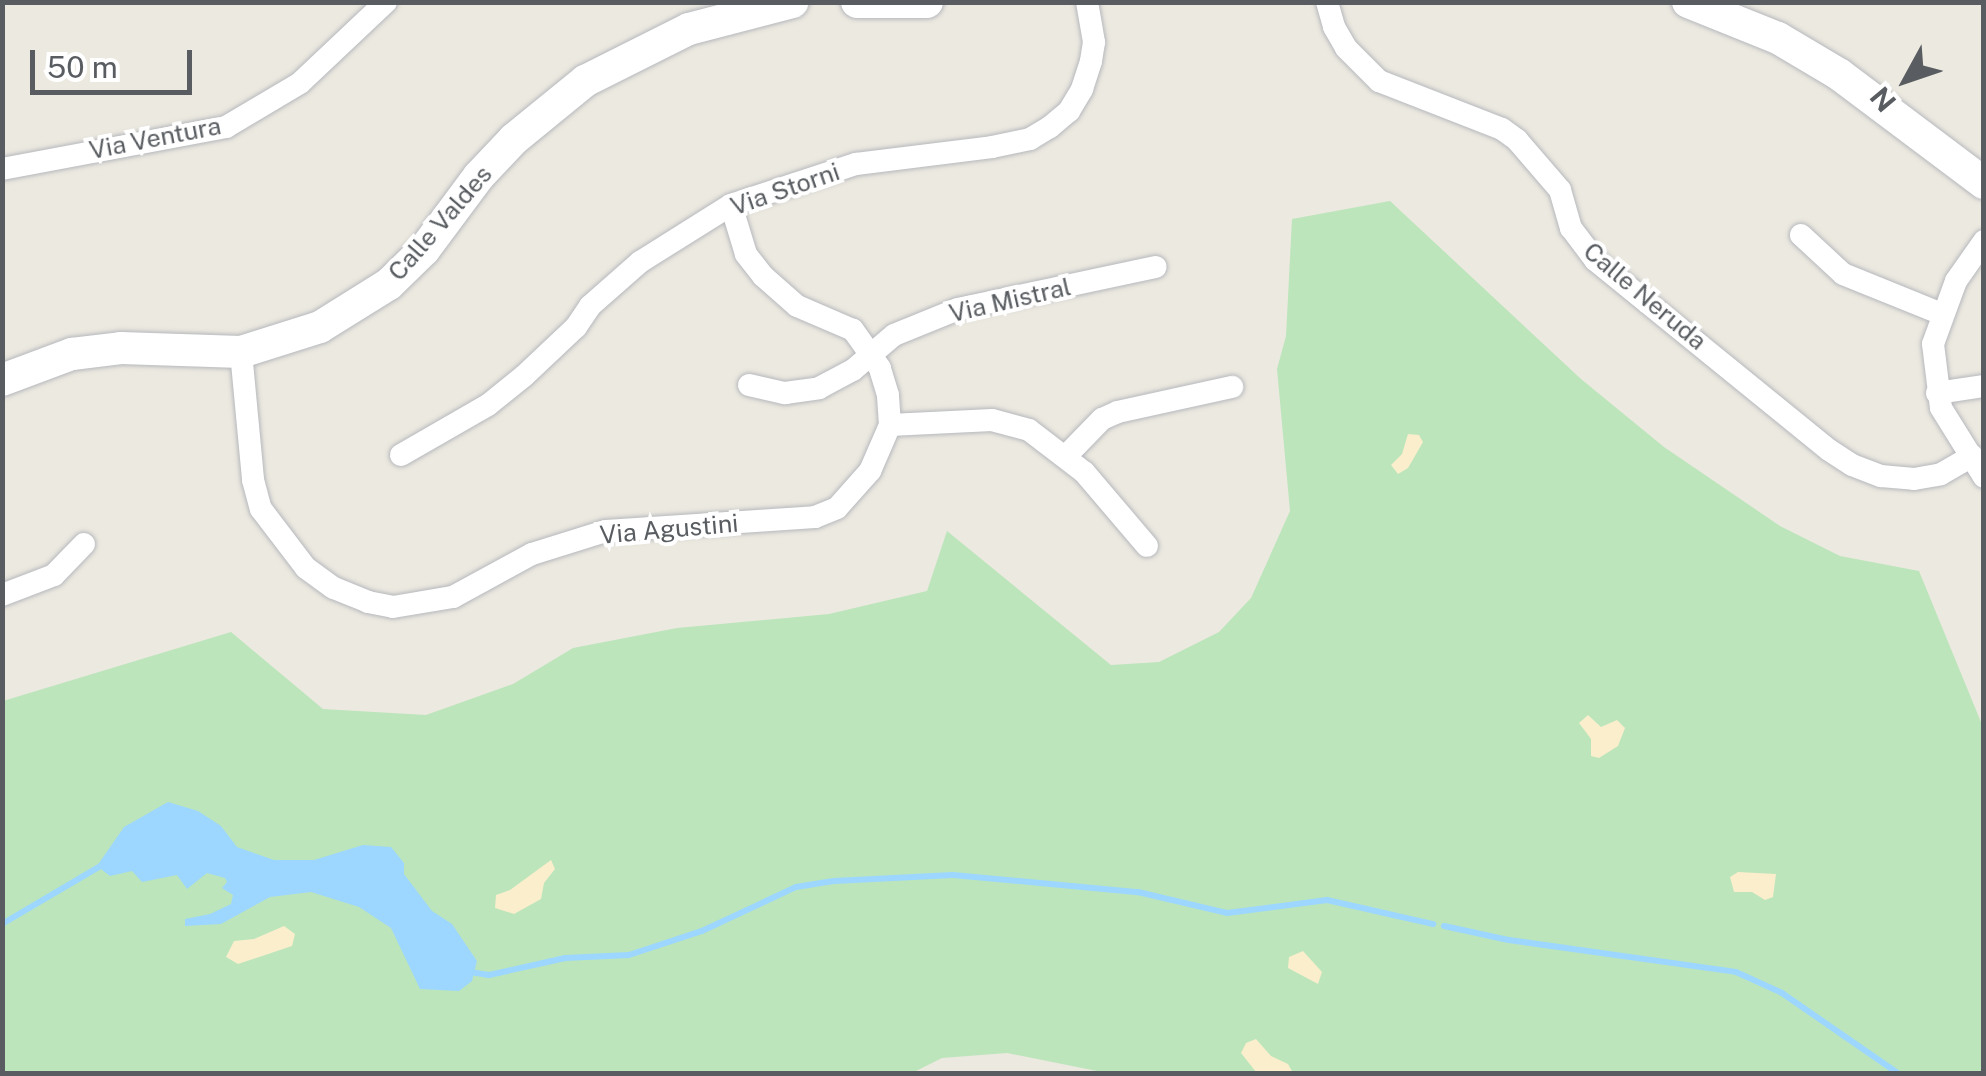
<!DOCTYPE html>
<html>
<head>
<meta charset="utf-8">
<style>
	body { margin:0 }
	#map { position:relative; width:1986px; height:1076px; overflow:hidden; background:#ece9e0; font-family:"Public Sans",sans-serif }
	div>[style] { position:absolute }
	.green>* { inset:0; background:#bce5bb }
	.sand>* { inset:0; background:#faeecd }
	.water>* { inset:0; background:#9dd7ff }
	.stream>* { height:6px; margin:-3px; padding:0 3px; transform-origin:3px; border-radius:3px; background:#9dd7ff }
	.roads { filter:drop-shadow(0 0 2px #b6b8bd) drop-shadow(0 0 2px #b6b8bd) }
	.street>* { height:22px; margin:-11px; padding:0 11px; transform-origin:11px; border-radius:11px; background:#fff }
	.secondary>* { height:32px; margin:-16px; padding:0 16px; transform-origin:16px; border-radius:16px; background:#fff }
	span { translate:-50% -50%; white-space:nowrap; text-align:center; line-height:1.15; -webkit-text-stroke:8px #fff; paint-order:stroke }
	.street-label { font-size:25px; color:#595d61 }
	.frame { position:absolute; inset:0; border:5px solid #595d61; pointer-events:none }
	.north { position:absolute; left:1856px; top:30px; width:100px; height:100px; -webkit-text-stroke:8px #fff; paint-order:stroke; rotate:230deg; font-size:28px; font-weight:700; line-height:40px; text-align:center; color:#595d61 }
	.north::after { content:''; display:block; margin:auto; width:35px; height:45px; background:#595d61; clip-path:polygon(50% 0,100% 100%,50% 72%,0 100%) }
	.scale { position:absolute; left:30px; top:50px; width:162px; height:45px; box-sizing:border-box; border:5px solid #595d61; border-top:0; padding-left:12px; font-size:30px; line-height:35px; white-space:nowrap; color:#595d61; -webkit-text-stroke:8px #fff; paint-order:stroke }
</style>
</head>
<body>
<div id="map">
	<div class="green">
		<div style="clip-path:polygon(1390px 201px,1581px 379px,1664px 447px,1780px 526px,1840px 556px,1919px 571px,1983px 727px,1983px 1073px,1112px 1074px,1007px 1053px,942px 1058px,910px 1074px,3px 1074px,3px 701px,231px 632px,323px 709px,426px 715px,513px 684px,573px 648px,677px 628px,829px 614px,927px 591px,947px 531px,1111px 665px,1159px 662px,1219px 632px,1251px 598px,1290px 511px,1277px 369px,1286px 336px,1292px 219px)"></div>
	</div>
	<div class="sand">
		<div style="clip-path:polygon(1408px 434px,1419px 435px,1423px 442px,1408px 468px,1398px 474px,1391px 465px,1402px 454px)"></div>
		<div style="clip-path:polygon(1588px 715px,1601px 727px,1617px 720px,1625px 728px,1618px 746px,1599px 758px,1591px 756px,1591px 739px,1579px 723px)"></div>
		<div style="clip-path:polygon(551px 860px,555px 869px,544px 883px,541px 899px,514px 914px,495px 908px,496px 895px,510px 890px)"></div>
		<div style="clip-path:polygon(1738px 872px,1776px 874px,1773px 897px,1765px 900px,1752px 892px,1734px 892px,1730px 877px)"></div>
		<div style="clip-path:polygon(284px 926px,295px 934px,292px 946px,238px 964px,226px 957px,234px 941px,254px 939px)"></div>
		<div style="clip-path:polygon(1303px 951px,1322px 972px,1318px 984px,1288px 968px,1289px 957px)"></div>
		<div style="clip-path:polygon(1256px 1039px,1271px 1056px,1288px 1064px,1293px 1073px,1256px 1072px,1241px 1053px,1246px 1043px)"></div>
	</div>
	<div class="water">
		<div style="clip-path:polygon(168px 802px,198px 811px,221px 826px,237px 847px,274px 860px,314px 860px,363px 845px,391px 847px,404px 863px,404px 874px,432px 911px,452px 924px,477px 961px,472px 981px,459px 991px,420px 989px,391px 928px,359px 907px,311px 892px,270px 897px,221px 924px,185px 926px,185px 919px,210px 914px,231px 904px,233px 895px,222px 888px,227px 882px,225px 878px,207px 873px,187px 889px,177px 875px,142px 882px,132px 871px,110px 876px,97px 866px,124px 827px)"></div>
	</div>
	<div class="stream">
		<div style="left:2px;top:924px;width:118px;rotate:-30.5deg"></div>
		<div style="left:1444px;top:926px;width:66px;rotate:12.2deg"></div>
		<div style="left:1509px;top:940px;width:229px;rotate:8deg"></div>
		<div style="left:1736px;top:972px;width:51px;rotate:24.5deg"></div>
		<div style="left:1782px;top:993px;width:142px;rotate:34.7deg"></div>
		<div style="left:470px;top:972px;width:19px;rotate:9deg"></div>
		<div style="left:489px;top:975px;width:78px;rotate:-12.6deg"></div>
		<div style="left:565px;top:958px;width:64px;rotate:-2.7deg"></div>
		<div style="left:629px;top:955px;width:77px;rotate:-18.2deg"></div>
		<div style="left:702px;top:931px;width:104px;rotate:-25.1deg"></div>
		<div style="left:796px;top:887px;width:38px;rotate:-9deg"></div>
		<div style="left:834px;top:881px;width:119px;rotate:-2.9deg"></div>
		<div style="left:953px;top:875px;width:186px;rotate:5.3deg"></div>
		<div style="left:1138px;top:892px;width:91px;rotate:13.3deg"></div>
		<div style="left:1227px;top:913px;width:101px;rotate:-7.4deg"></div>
		<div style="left:1327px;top:900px;width:109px;rotate:12.8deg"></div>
	</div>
	<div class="roads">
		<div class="street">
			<div style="left:1327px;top:2px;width:26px;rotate:74deg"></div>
			<div style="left:1334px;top:27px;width:24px;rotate:60deg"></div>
			<div style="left:1346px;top:48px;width:47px;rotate:45deg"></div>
			<div style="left:1379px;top:81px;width:132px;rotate:21.3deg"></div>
			<div style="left:1502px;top:129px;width:19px;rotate:36deg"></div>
			<div style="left:1517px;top:140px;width:66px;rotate:49.3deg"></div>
			<div style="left:1560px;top:190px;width:40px;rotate:74deg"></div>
			<div style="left:1571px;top:228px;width:40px;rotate:53deg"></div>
			<div style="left:1595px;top:260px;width:301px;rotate:39.1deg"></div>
			<div style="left:1829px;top:450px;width:27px;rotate:33deg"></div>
			<div style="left:1852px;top:465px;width:31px;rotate:21deg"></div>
			<div style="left:1881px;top:476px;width:33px;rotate:5deg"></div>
			<div style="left:1914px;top:479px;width:27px;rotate:-10deg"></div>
			<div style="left:1941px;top:474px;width:36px;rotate:-30deg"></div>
			<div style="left:2px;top:169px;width:228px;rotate:-10.6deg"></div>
			<div style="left:226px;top:127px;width:86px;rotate:-30.7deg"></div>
			<div style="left:300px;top:83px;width:118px;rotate:-43.3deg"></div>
			<div style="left:1801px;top:235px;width:57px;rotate:42.9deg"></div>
			<div style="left:1843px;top:274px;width:107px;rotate:22deg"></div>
			<div style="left:1984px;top:241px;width:49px;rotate:125deg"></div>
			<div style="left:1956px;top:281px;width:67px;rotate:110.1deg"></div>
			<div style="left:1933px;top:344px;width:64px;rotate:82.9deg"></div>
			<div style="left:1941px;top:408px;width:81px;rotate:58.1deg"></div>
			<div style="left:241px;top:352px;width:129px;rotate:84.6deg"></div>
			<div style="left:253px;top:480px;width:30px;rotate:75deg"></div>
			<div style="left:261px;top:509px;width:74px;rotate:52.7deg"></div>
			<div style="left:306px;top:568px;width:34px;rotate:36deg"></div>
			<div style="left:334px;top:588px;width:37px;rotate:22deg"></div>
			<div style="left:368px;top:602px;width:25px;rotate:11deg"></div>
			<div style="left:393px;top:607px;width:61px;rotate:-9.5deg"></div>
			<div style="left:453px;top:597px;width:90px;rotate:-28.6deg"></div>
			<div style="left:532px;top:554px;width:77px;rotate:-17.3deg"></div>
			<div style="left:606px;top:531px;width:209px;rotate:-3.8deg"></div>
			<div style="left:815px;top:517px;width:24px;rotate:-22deg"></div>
			<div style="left:837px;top:508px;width:50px;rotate:-48.3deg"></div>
			<div style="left:870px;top:471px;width:50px;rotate:-66.5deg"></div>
			<div style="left:890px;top:425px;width:30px;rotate:-94deg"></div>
			<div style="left:888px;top:395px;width:28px;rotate:-107deg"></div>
			<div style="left:880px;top:368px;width:47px;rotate:-125.4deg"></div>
			<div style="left:853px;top:330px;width:61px;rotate:-156.8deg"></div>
			<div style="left:797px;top:306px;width:45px;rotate:-138.6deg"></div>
			<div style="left:763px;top:276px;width:28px;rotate:-128deg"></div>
			<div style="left:746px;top:254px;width:51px;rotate:-107deg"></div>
			<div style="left:749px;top:385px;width:37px;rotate:13deg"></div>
			<div style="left:785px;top:393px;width:34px;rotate:-8deg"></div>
			<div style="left:819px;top:388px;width:38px;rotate:-28deg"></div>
			<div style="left:853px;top:370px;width:54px;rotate:-40.5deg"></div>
			<div style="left:894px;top:335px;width:69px;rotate:-22.1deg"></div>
			<div style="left:958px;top:309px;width:202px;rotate:-12deg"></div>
			<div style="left:1937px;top:393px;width:48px;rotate:-8.5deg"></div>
			<div style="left:890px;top:425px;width:102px;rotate:-2.8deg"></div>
			<div style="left:992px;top:420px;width:38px;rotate:15deg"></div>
			<div style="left:1029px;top:430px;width:69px;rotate:37.4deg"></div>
			<div style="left:1084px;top:472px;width:97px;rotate:49.6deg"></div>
			<div style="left:401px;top:455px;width:100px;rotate:-29.9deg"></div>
			<div style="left:488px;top:405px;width:46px;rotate:-38.9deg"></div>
			<div style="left:524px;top:376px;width:71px;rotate:-43.3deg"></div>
			<div style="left:576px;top:327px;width:25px;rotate:-56deg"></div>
			<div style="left:590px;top:306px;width:67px;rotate:-41.3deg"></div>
			<div style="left:640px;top:262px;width:107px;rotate:-32.1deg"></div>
			<div style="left:731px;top:205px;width:132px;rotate:-18.2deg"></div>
			<div style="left:856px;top:164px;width:137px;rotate:-7.1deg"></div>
			<div style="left:992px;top:147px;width:39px;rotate:-12deg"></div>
			<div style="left:1030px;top:139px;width:23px;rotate:-31deg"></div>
			<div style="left:1050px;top:127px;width:25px;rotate:-40deg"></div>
			<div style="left:1069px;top:111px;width:26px;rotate:-59deg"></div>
			<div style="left:1082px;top:89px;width:29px;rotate:-72deg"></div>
			<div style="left:1091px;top:61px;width:19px;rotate:-81deg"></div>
			<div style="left:1094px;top:42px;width:41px;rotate:-99.9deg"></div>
			<div style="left:1066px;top:456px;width:52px;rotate:-45.8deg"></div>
			<div style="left:1102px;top:419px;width:17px;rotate:-24deg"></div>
			<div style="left:1118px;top:412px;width:117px;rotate:-12.4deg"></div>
			<div style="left:2px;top:595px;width:56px;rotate:-21deg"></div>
			<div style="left:54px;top:575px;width:43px;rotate:-45.9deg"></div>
		</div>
		<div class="secondary">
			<div style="left:857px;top:2px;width:70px"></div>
			<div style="left:1688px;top:2px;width:97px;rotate:21.8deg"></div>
			<div style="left:1778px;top:38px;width:72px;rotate:30.8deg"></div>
			<div style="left:1840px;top:75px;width:180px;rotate:36.9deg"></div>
			<div style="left:2px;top:380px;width:75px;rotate:-20.4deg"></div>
			<div style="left:72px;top:354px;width:49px;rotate:-7deg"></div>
			<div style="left:121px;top:348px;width:120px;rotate:1.9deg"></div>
			<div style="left:241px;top:352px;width:83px;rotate:-17.6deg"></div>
			<div style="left:320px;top:327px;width:81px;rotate:-31.9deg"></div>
			<div style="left:389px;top:284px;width:49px;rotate:-44.2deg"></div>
			<div style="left:424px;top:250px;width:92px;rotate:-53.4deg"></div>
			<div style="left:479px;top:176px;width:51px;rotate:-46.6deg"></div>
			<div style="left:514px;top:139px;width:92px;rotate:-39.2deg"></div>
			<div style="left:585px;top:81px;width:116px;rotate:-26.6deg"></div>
			<div style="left:689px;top:29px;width:107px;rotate:-14.6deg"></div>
		</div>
	</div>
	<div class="street-label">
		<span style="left:155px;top:138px;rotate:-11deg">Via Ventura</span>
		<span style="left:785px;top:189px;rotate:-19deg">Via Storni</span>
		<span style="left:440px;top:223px;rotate:-49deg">Calle Valdes</span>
		<span style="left:1645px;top:296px;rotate:40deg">Calle Neruda</span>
		<span style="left:1010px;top:300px;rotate:-13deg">Via Mistral</span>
		<span style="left:669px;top:529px;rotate:-5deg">Via Agustini</span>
	</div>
	<div class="frame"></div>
	<div class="north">N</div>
	<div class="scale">50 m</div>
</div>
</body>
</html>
